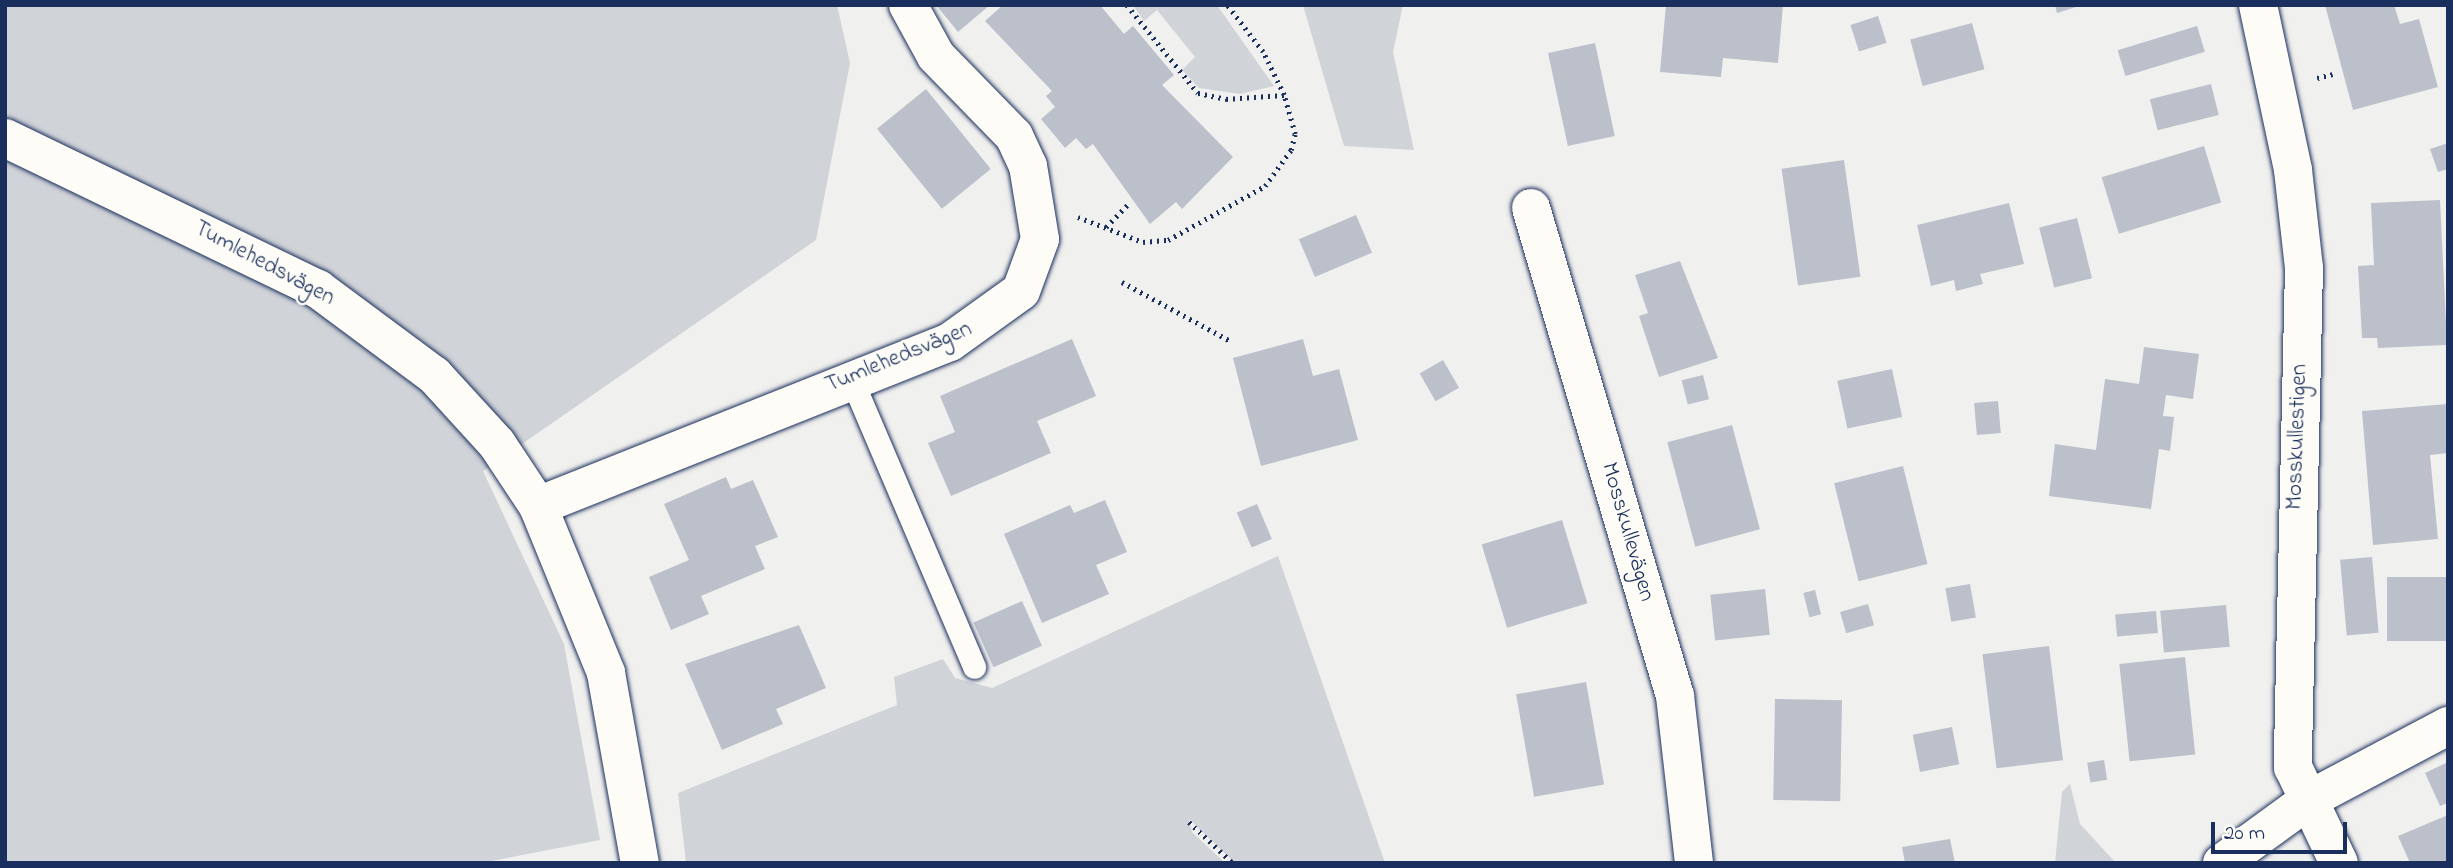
<!DOCTYPE html>
<html>
<head>
<meta charset="utf-8">
<style>
	body { margin:0 }
	#map { position:relative; width:2453px; height:868px; overflow:hidden; background:#f0f0ee; font-family:"Indie Flower",sans-serif }
	div>[style] { position:absolute }
	.green>* { inset:0; background:#d0d3d8 }
	.building>* { inset:0; background:#bbc0ca; transform-origin:0 0 }
	.path>* { height:4.5px; margin-top:-2.25px; transform-origin:0; background:repeating-linear-gradient(90deg,#1b2f5e 0 2px,transparent 0 7px) }
	.roads { filter:drop-shadow(0 0 2px #1b2f5e) drop-shadow(0 0 2px #1b2f5e) }
	.lane>* { height:23px; margin:-11.5px; padding:0 11.5px; transform-origin:11.5px; border-radius:11.5px; background:#fdfcf7 }
	.street>* { height:38px; margin:-19px; padding:0 19px; transform-origin:19px; border-radius:19px; background:#fdfcf7 }
	span { translate:-50% -50%; white-space:nowrap; text-align:center; line-height:1.15; -webkit-text-stroke:5px #fdfcf7; paint-order:stroke }
	.street-label { font-size:23px; color:#1b2f5e }
	.frame { position:absolute; inset:0; border:7px solid #1b2f5e; pointer-events:none }
	.scale { position:absolute; left:2211px; top:822px; width:136px; height:32px; box-sizing:border-box; border:4px solid #1b2f5e; border-top:0; padding-left:9px; font-size:21px; line-height:24px; white-space:nowrap; color:#1b2f5e; -webkit-text-stroke:5px #fdfcf7; paint-order:stroke }
</style>
</head>
<body>
<div id="map">
	<div class="green">
		<div style="clip-path:polygon(5px 5px,837px 5px,850px 63px,816px 240px,483px 471px,564px 644px,600px 840px,481px 863px,5px 863px)"></div>
		<div style="clip-path:polygon(1133px 5px,1217px 5px,1274px 86px,1240px 94px,1199px 88px,1182px 70px,1195px 57px,1157px 10px,1144px 21px)"></div>
		<div style="clip-path:polygon(1303px 5px,1403px 5px,1393px 52px,1414px 150px,1344px 146px)"></div>
		<div style="clip-path:polygon(1278px 556px,1385px 863px,1235px 863px,1189px 819px,1192px 832px,1225px 863px,686px 863px,678px 793px,897px 705px,894px 677px,943px 659px,955px 678px,992px 688px)"></div>
		<div style="clip-path:polygon(2070px 784px,2080px 824px,2116px 863px,2055px 863px,2062px 792px)"></div>
	</div>
	<div class="building">
		<div style="clip-path:polygon(936px 5px,990px 5px,958px 32px)"></div>
		<div style="clip-path:polygon(1003px 5px,1100px 5px,1124px 34px,1133px 26px,1174px 75px,1162px 85px,1233px 157px,1182px 209px,1176px 202px,1150px 224px,1093px 144px,1086px 149px,1076px 138px,1065px 148px,1041px 119px,1055px 107px,1046px 96px,1052px 91px,985px 21px)"></div>
		<div style="clip-path:polygon(1666px 5px,1783px 5px,1778px 63px,1723px 58px,1721px 77px,1660px 72px)"></div>
		<div style="clip-path:polygon(2055px 5px,2076px 5px,2076px 7px,2057px 13px)"></div>
		<div style="clip-path:polygon(2325px 5px,2394px 5px,2400px 24px,2419px 19px,2438px 87px,2353px 110px)"></div>
		<div style="left:1878px;top:16px;width:28px;height:29px;rotate:72deg"></div>
		<div style="left:1972px;top:23px;width:48px;height:64px;rotate:75deg"></div>
		<div style="left:2197px;top:26px;width:27px;height:83px;rotate:73deg"></div>
		<div style="left:1595px;top:43px;width:95px;height:48px;rotate:78deg"></div>
		<div style="left:2211px;top:84px;width:32px;height:63px;rotate:76deg"></div>
		<div style="left:926px;top:89px;width:103px;height:63px;rotate:51deg"></div>
		<div style="clip-path:polygon(2448px 143px,2448px 169px,2438px 172px,2430px 149px)"></div>
		<div style="left:2204px;top:146px;width:59px;height:107px;rotate:73deg"></div>
		<div style="left:1844px;top:160px;width:118px;height:63px;rotate:82deg"></div>
		<div style="clip-path:polygon(2440px 200px,2447px 345px,2378px 348px,2377px 338px,2362px 338px,2358px 266px,2374px 265px,2371px 203px)"></div>
		<div style="clip-path:polygon(2009px 203px,2024px 264px,1980px 274px,1983px 284px,1956px 291px,1954px 280px,1931px 286px,1917px 225px)"></div>
		<div style="left:1356px;top:215px;width:41px;height:62px;rotate:67deg"></div>
		<div style="left:2077px;top:218px;width:62px;height:39px;rotate:76deg"></div>
		<div style="clip-path:polygon(1680px 261px,1718px 358px,1659px 377px,1639px 316px,1648px 313px,1635px 275px)"></div>
		<div style="clip-path:polygon(1072px 339px,1096px 396px,1037px 421px,1051px 453px,951px 496px,928px 443px,955px 432px,940px 396px)"></div>
		<div style="clip-path:polygon(1303px 339px,1313px 376px,1339px 369px,1358px 440px,1261px 466px,1233px 358px)"></div>
		<div style="clip-path:polygon(2144px 347px,2199px 354px,2193px 399px,2166px 395px,2163px 416px,2174px 417px,2170px 451px,2159px 449px,2151px 509px,2049px 496px,2055px 444px,2096px 450px,2105px 379px,2139px 384px)"></div>
		<div style="left:1443px;top:360px;width:32px;height:27px;rotate:60deg"></div>
		<div style="left:1892px;top:369px;width:49px;height:56px;rotate:78deg"></div>
		<div style="left:1703px;top:375px;width:25px;height:22px;rotate:76deg"></div>
		<div style="left:1998px;top:401px;width:32px;height:24px;rotate:85deg"></div>
		<div style="clip-path:polygon(2448px 404px,2448px 453px,2430px 455px,2438px 539px,2373px 545px,2362px 411px)"></div>
		<div style="left:1732px;top:425px;width:108px;height:67px;rotate:75deg"></div>
		<div style="left:1903px;top:466px;width:101px;height:71px;rotate:76deg"></div>
		<div style="clip-path:polygon(726px 477px,731px 489px,753px 480px,778px 537px,755px 546px,765px 569px,701px 596px,709px 614px,671px 630px,649px 577px,689px 560px,664px 504px)"></div>
		<div style="clip-path:polygon(1105px 500px,1127px 552px,1096px 565px,1109px 594px,1042px 623px,1004px 534px,1070px 505px,1074px 513px)"></div>
		<div style="left:1257px;top:504px;width:38px;height:22px;rotate:67deg"></div>
		<div style="left:1562px;top:520px;width:87px;height:84px;rotate:73deg"></div>
		<div style="left:2372px;top:557px;width:76px;height:32px;rotate:85deg"></div>
		<div style="left:2448px;top:577px;width:64px;height:61px;rotate:90deg"></div>
		<div style="left:1970px;top:584px;width:34px;height:25px;rotate:80deg"></div>
		<div style="left:1765px;top:589px;width:46px;height:55px;rotate:84deg"></div>
		<div style="left:1815px;top:590px;width:25px;height:12px;rotate:76deg"></div>
		<div style="left:1022px;top:601px;width:49px;height:53px;rotate:66deg"></div>
		<div style="left:1868px;top:604px;width:22px;height:29px;rotate:74deg"></div>
		<div style="left:2226px;top:605px;width:42px;height:66px;rotate:85deg"></div>
		<div style="left:2156px;top:611px;width:22px;height:41px;rotate:85deg"></div>
		<div style="clip-path:polygon(799px 625px,826px 688px,776px 709px,783px 724px,722px 750px,685px 664px)"></div>
		<div style="left:2049px;top:646px;width:115px;height:67px;rotate:83deg"></div>
		<div style="left:2185px;top:657px;width:98px;height:66px;rotate:84deg"></div>
		<div style="left:1586px;top:682px;width:104px;height:71px;rotate:80deg"></div>
		<div style="left:1775px;top:699px;width:67px;height:101px;rotate:1deg"></div>
		<div style="left:1952px;top:727px;width:38px;height:40px;rotate:79deg"></div>
		<div style="left:2104px;top:760px;width:20px;height:17px;rotate:81deg"></div>
		<div style="clip-path:polygon(2448px 762px,2448px 803px,2440px 806px,2425px 773px)"></div>
		<div style="clip-path:polygon(2448px 815px,2448px 863px,2410px 863px,2398px 836px)"></div>
		<div style="clip-path:polygon(1950px 839px,1955px 863px,1905px 863px,1902px 847px)"></div>
	</div>
	<div class="path">
		<div style="left:1127px;top:5px;width:113px;rotate:51.1deg"></div>
		<div style="left:1198px;top:93px;width:29px;rotate:12deg"></div>
		<div style="left:1226px;top:99px;width:58px;rotate:-3.9deg"></div>
		<div style="left:2317px;top:78px;width:16px;rotate:-14deg"></div>
		<div style="left:1078px;top:217px;width:70px;rotate:21deg"></div>
		<div style="left:1143px;top:242px;width:25px;rotate:-5deg"></div>
		<div style="left:1168px;top:240px;width:111px;rotate:-29.1deg"></div>
		<div style="left:1265px;top:186px;width:44px;rotate:-54.2deg"></div>
		<div style="left:1291px;top:150px;width:16px;rotate:-76deg"></div>
		<div style="left:1295px;top:134px;width:41px;rotate:-105.8deg"></div>
		<div style="left:1284px;top:95px;width:48px;rotate:-116deg"></div>
		<div style="left:1263px;top:52px;width:59px;rotate:-127.5deg"></div>
		<div style="left:1106px;top:227px;width:32px;rotate:-46deg"></div>
		<div style="left:1122px;top:282px;width:122px;rotate:28.5deg"></div>
		<div style="left:1189px;top:822px;width:60px;rotate:43deg"></div>
	</div>
	<div class="roads">
		<div class="lane">
			<div style="left:851px;top:378px;width:314px;rotate:66.9deg"></div>
		</div>
		<div class="street">
			<div style="left:2258px;top:5px;width:169px;rotate:78deg"></div>
			<div style="left:2293px;top:170px;width:99px;rotate:83.6deg"></div>
			<div style="left:2304px;top:268px;width:499px;rotate:91.3deg"></div>
			<div style="left:2293px;top:767px;width:106px;rotate:64.4deg"></div>
			<div style="left:5px;top:138px;width:348px;rotate:25.8deg"></div>
			<div style="left:318px;top:289px;width:144px;rotate:36.6deg"></div>
			<div style="left:434px;top:375px;width:93px;rotate:47.6deg"></div>
			<div style="left:497px;top:444px;width:74px;rotate:56.5deg"></div>
			<div style="left:538px;top:506px;width:180px;rotate:67.8deg"></div>
			<div style="left:606px;top:673px;width:193px;rotate:79.9deg"></div>
			<div style="left:1531px;top:208px;width:509px;rotate:73.56deg"></div>
			<div style="left:1675px;top:696px;width:168px;rotate:83.5deg"></div>
			<div style="left:538px;top:506px;width:443px;rotate:-21.7deg"></div>
			<div style="left:950px;top:342px;width:87px;rotate:-35.7deg"></div>
			<div style="left:1021px;top:291px;width:55px;rotate:-69.9deg"></div>
			<div style="left:1040px;top:239px;width:74px;rotate:-99.3deg"></div>
			<div style="left:1028px;top:166px;width:33px;rotate:-115deg"></div>
			<div style="left:1014px;top:136px;width:112px;rotate:-134.3deg"></div>
			<div style="left:936px;top:56px;width:58px;rotate:-118.8deg"></div>
			<div style="left:2222px;top:863px;width:109px;rotate:-36deg"></div>
			<div style="left:2310px;top:799px;width:156px;rotate:-27.9deg"></div>
		</div>
	</div>
	<div class="street-label">
		<span style="left:264px;top:264px;rotate:28deg">Tumlehedsvägen</span>
		<span style="left:899px;top:358px;rotate:-22deg">Tumlehedsvägen</span>
		<span style="left:2298px;top:437px;rotate:-88deg">Mosskullestigen</span>
		<span style="left:1627px;top:532px;rotate:74deg">Mosskullevägen</span>
	</div>
	<div class="frame"></div>
	<div class="scale">20 m</div>
</div>
</body>
</html>
